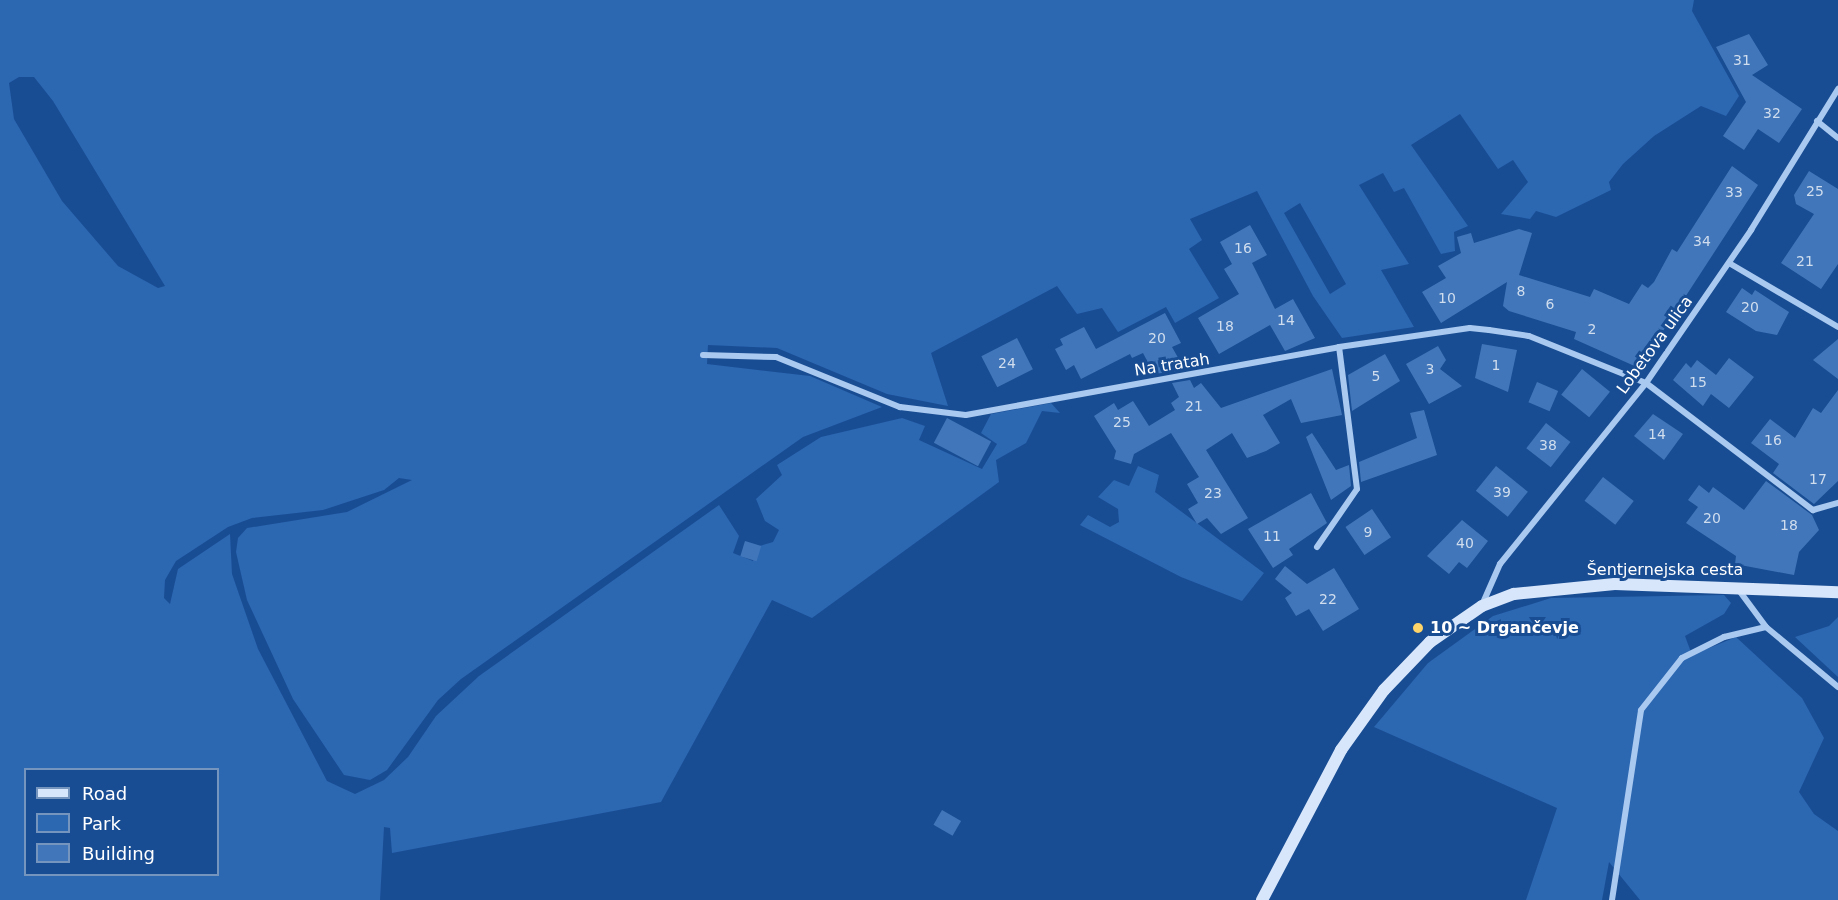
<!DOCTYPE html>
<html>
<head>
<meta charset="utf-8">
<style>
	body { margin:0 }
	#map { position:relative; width:1838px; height:900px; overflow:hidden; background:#194d93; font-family:"DejaVu Sans",sans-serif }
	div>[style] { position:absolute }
	.green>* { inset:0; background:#2c67b2 }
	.building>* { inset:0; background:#4177ba; transform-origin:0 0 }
	.street>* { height:6px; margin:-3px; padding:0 3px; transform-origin:3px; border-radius:3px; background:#a9c9f0 }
	.secondary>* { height:12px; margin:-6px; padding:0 6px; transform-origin:6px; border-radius:6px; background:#d7e6fb }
	.dots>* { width:16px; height:16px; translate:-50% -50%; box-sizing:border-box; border:3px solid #194d93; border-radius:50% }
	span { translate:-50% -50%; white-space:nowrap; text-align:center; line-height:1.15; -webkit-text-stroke:6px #194d93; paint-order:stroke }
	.number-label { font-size:14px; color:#d0ddee }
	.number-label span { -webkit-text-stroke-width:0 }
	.street-label { font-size:16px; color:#fff }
	.poi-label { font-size:16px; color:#fff; font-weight:700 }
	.left { translate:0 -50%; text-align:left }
	.legend { position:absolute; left:24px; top:768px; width:195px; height:108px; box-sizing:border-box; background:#194d93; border:2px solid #7594be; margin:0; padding:8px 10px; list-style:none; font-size:18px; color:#fff }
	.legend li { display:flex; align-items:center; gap:12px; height:30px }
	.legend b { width:30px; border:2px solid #7594be }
</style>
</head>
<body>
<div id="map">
	<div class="green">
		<div style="clip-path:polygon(evenodd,0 0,1694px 0,1692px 11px,1739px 96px,1726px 116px,1701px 106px,1654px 136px,1623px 164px,1609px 182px,1611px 190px,1556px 217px,1536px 211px,1530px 219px,1501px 214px,1528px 182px,1513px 160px,1498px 169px,1460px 114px,1411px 145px,1468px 226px,1454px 232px,1455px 251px,1441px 254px,1404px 188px,1394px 192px,1383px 173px,1359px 185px,1409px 264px,1381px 270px,1414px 327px,1342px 338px,1313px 296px,1257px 191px,1190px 219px,1202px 240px,1189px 249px,1219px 298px,1175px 323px,1166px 307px,1118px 332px,1102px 308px,1077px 314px,1057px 286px,931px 353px,948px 406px,887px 394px,777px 348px,708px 345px,707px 364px,810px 376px,882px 407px,803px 437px,461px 679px,438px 700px,387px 770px,370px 780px,344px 775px,293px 699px,247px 600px,236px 552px,238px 538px,247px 528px,347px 512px,412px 480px,399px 478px,384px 490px,323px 510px,252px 518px,228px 527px,176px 561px,165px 580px,164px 598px,170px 604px,178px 569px,230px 534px,232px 574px,258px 649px,327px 781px,355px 794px,384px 780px,408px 757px,436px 716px,479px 676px,719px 505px,739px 536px,733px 553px,753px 561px,756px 547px,773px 542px,779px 530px,765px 521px,756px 499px,782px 475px,777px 465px,821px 437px,902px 418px,925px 426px,919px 440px,982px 469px,997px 444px,981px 433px,991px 414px,1051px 403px,1060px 413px,1042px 411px,1026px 443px,996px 460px,999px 482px,812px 618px,772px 600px,661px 802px,392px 853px,390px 828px,384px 827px,380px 900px,0 900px,0 0,19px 77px,34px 77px,53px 101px,165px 286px,158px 288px,118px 266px,62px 201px,14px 119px,9px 83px,19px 77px,0 0,1300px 203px,1346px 284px,1330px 294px,1284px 213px,1300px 203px,0 0,26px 770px,218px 770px,218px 874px,26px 874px,26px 770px)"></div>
		<div style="clip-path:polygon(1138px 466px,1159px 475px,1155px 492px,1264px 573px,1242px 601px,1181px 577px,1080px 525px,1088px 515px,1110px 527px,1119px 522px,1118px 509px,1098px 497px,1114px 480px,1129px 486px)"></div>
		<div style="clip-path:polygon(1724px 595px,1731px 603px,1724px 614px,1685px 636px,1692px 655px,1736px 637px,1802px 698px,1824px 738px,1799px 792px,1814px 814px,1838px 831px,1838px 900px,1640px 900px,1609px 862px,1602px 900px,1526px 900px,1557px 808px,1374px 727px,1428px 663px,1493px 616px,1551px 598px)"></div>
		<div style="clip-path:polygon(1838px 617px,1838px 677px,1795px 637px,1829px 626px)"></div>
	</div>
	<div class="building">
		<div style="clip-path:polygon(1749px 34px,1768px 65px,1752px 75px,1802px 109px,1779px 143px,1758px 129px,1744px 150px,1723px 136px,1746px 102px,1716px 47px)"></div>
		<div style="clip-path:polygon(1732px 166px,1758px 185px,1639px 368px,1574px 339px,1576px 332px,1509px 311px,1503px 306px,1507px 282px,1441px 323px,1422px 292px,1446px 278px,1438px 266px,1461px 253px,1457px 237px,1471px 233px,1474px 243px,1519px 229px,1532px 233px,1519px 275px,1590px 297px,1594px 289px,1629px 304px,1642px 284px,1648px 288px,1654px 282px,1672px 249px,1677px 252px)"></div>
		<div style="clip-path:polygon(1809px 171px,1838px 189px,1838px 264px,1821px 289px,1781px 263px,1814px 214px,1796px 204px,1794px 195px)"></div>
		<div style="clip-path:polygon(1250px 225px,1267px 255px,1252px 263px,1275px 309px,1293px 299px,1315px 338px,1285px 351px,1270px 325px,1219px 354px,1198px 318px,1239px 294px,1224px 269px,1232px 264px,1220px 242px)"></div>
		<div style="clip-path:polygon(1742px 288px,1752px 295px,1755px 290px,1789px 312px,1777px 335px,1756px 331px,1726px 312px)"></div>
		<div style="clip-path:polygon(1165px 313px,1181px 343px,1172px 347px,1185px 370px,1154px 374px,1143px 353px,1132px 358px,1130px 354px,1081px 379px,1074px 365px,1066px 370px,1055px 349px,1063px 345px,1060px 339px,1084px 327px,1096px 349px)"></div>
		<div style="left:1017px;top:338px;width:35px;height:40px;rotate:63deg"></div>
		<div style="clip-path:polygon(1838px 339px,1838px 379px,1813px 360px)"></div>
		<div style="clip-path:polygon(1482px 344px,1517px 350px,1508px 392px,1475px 378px)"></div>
		<div style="clip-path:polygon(1438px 346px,1446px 360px,1440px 369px,1462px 386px,1429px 404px,1406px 364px)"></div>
		<div style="clip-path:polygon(1385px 354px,1400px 381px,1352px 411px,1348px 375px)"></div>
		<div style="clip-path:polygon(1729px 358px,1754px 377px,1729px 408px,1711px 394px,1703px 406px,1673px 380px,1686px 363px,1691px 368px,1697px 360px,1716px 375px)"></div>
		<div style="clip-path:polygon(1332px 369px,1342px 415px,1301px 423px,1291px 399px,1263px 415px,1280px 443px,1266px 451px,1247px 458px,1232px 433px,1206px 450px,1248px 518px,1221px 534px,1207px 518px,1197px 524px,1188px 509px,1198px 503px,1187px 484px,1199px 477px,1171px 433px,1134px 454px,1131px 464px,1114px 459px,1116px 451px,1094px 416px,1114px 403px,1118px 410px,1133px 401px,1149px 426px,1175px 410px,1171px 403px,1179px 397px,1172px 383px,1190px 380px,1194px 388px,1201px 383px,1221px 408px)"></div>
		<div style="left:1582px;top:369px;width:36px;height:33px;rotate:39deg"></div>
		<div style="left:1537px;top:382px;width:23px;height:22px;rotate:23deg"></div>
		<div style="clip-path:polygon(1838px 390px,1838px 481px,1814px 504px,1773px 473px,1779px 464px,1751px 443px,1770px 419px,1795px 438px,1813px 408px,1821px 413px)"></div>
		<div style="clip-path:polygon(1424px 410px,1437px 455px,1361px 482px,1359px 462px,1417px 438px,1410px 413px)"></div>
		<div style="clip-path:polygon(1653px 414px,1683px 434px,1664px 460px,1634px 436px)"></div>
		<div style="left:947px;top:418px;width:50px;height:28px;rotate:28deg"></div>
		<div style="left:1546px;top:423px;width:31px;height:32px;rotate:38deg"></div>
		<div style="clip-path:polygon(1312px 433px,1336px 470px,1349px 465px,1351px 486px,1331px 500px,1306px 437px)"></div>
		<div style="left:1496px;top:466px;width:41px;height:32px;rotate:39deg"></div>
		<div style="left:1603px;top:477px;width:39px;height:30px;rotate:38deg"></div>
		<div style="clip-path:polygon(1766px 481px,1812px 515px,1819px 530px,1799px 552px,1794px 575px,1735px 564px,1736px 556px,1686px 523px,1698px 507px,1688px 500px,1699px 485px,1709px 493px,1713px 487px,1744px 510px)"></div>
		<div style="clip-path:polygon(1311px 493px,1327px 523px,1289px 549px,1293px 555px,1273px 568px,1248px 529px)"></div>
		<div style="left:1372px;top:509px;width:34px;height:32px;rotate:56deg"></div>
		<div style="clip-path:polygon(1462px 520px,1488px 541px,1467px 568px,1459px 562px,1449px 574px,1427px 556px)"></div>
		<div style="left:745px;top:541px;width:17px;height:16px;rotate:17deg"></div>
		<div style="clip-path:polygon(1285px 566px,1307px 584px,1334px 568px,1359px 609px,1323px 631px,1309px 609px,1296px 616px,1285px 598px,1292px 593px,1275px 579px)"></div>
		<div style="left:942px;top:810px;width:22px;height:17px;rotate:30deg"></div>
	</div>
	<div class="street">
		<div style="left:1817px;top:121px;width:27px;rotate:39deg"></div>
		<div style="left:1729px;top:263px;width:126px;rotate:30.4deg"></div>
		<div style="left:703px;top:355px;width:73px;rotate:1.6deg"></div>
		<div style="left:776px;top:357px;width:134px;rotate:22deg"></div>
		<div style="left:900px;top:407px;width:66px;rotate:6.9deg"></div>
		<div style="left:966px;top:415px;width:379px;rotate:-10.3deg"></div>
		<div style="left:1339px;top:347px;width:132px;rotate:-8.3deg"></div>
		<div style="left:1470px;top:328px;width:19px;rotate:6deg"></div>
		<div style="left:1489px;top:330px;width:40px;rotate:8.5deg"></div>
		<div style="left:1529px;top:336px;width:126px;rotate:21.9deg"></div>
		<div style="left:1646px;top:383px;width:210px;rotate:37.3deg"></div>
		<div style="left:1813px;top:510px;width:26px;rotate:-16deg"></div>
		<div style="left:1317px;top:547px;width:70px;rotate:-55.4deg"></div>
		<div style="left:1357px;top:489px;width:143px;rotate:-97.2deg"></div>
		<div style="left:1738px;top:589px;width:47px;rotate:53.6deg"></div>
		<div style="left:1766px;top:627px;width:94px;rotate:39.8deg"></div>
		<div style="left:1482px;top:605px;width:45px;rotate:-66.3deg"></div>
		<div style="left:1500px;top:564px;width:233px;rotate:-51.1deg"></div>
		<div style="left:1646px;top:383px;width:186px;rotate:-55.5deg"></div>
		<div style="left:1751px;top:230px;width:166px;rotate:-58.3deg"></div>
		<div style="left:1612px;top:900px;width:192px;rotate:-81.3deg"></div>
		<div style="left:1641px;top:710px;width:66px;rotate:-51.7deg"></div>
		<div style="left:1682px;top:658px;width:47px;rotate:-26.6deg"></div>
		<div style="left:1724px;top:637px;width:43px;rotate:-13.4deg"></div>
	</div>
	<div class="secondary">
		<div style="left:1262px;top:900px;width:170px;rotate:-62.2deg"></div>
		<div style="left:1341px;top:750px;width:74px;rotate:-54.4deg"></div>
		<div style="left:1384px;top:690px;width:66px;rotate:-46.2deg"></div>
		<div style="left:1430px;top:642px;width:63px;rotate:-34.7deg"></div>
		<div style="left:1482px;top:606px;width:34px;rotate:-21deg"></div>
		<div style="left:1514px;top:594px;width:101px;rotate:-5.7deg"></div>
		<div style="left:1615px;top:584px;width:223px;rotate:2.1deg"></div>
	</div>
	<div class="dots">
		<div style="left:1418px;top:628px;background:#ffd468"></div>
	</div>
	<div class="number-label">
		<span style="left:1742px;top:60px">31</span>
		<span style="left:1772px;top:113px">32</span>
		<span style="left:1815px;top:191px">25</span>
		<span style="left:1734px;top:192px">33</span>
		<span style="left:1702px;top:241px">34</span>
		<span style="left:1243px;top:248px">16</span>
		<span style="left:1805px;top:261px">21</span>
		<span style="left:1521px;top:291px">8</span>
		<span style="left:1447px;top:298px">10</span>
		<span style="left:1550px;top:304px">6</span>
		<span style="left:1750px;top:307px">20</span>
		<span style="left:1286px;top:320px">14</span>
		<span style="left:1225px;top:326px">18</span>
		<span style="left:1592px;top:329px">2</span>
		<span style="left:1157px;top:338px">20</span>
		<span style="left:1007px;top:363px">24</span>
		<span style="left:1496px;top:365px">1</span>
		<span style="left:1430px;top:369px">3</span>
		<span style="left:1376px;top:376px">5</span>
		<span style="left:1698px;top:382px">15</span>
		<span style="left:1194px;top:406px">21</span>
		<span style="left:1122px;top:422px">25</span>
		<span style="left:1657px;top:434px">14</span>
		<span style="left:1773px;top:440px">16</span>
		<span style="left:1548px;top:445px">38</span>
		<span style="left:1818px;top:479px">17</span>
		<span style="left:1502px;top:492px">39</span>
		<span style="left:1213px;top:493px">23</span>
		<span style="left:1712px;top:518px">20</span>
		<span style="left:1789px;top:525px">18</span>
		<span style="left:1368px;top:532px">9</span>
		<span style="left:1272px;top:536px">11</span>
		<span style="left:1465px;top:543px">40</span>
		<span style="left:1328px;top:599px">22</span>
	</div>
	<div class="street-label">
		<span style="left:1655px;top:345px;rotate:-54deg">Lobetova ulica</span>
		<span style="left:1172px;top:365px;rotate:-9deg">Na tratah</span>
		<span style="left:1665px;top:570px">Šentjernejska cesta</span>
	</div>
	<div class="poi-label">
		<span class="left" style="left:1430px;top:628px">10 ~ Drgančevje</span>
	</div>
	<ul class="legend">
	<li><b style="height:8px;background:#d7e6fb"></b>Road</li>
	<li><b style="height:16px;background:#2c67b2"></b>Park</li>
	<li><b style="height:16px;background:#4177ba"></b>Building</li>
	</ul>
</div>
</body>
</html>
